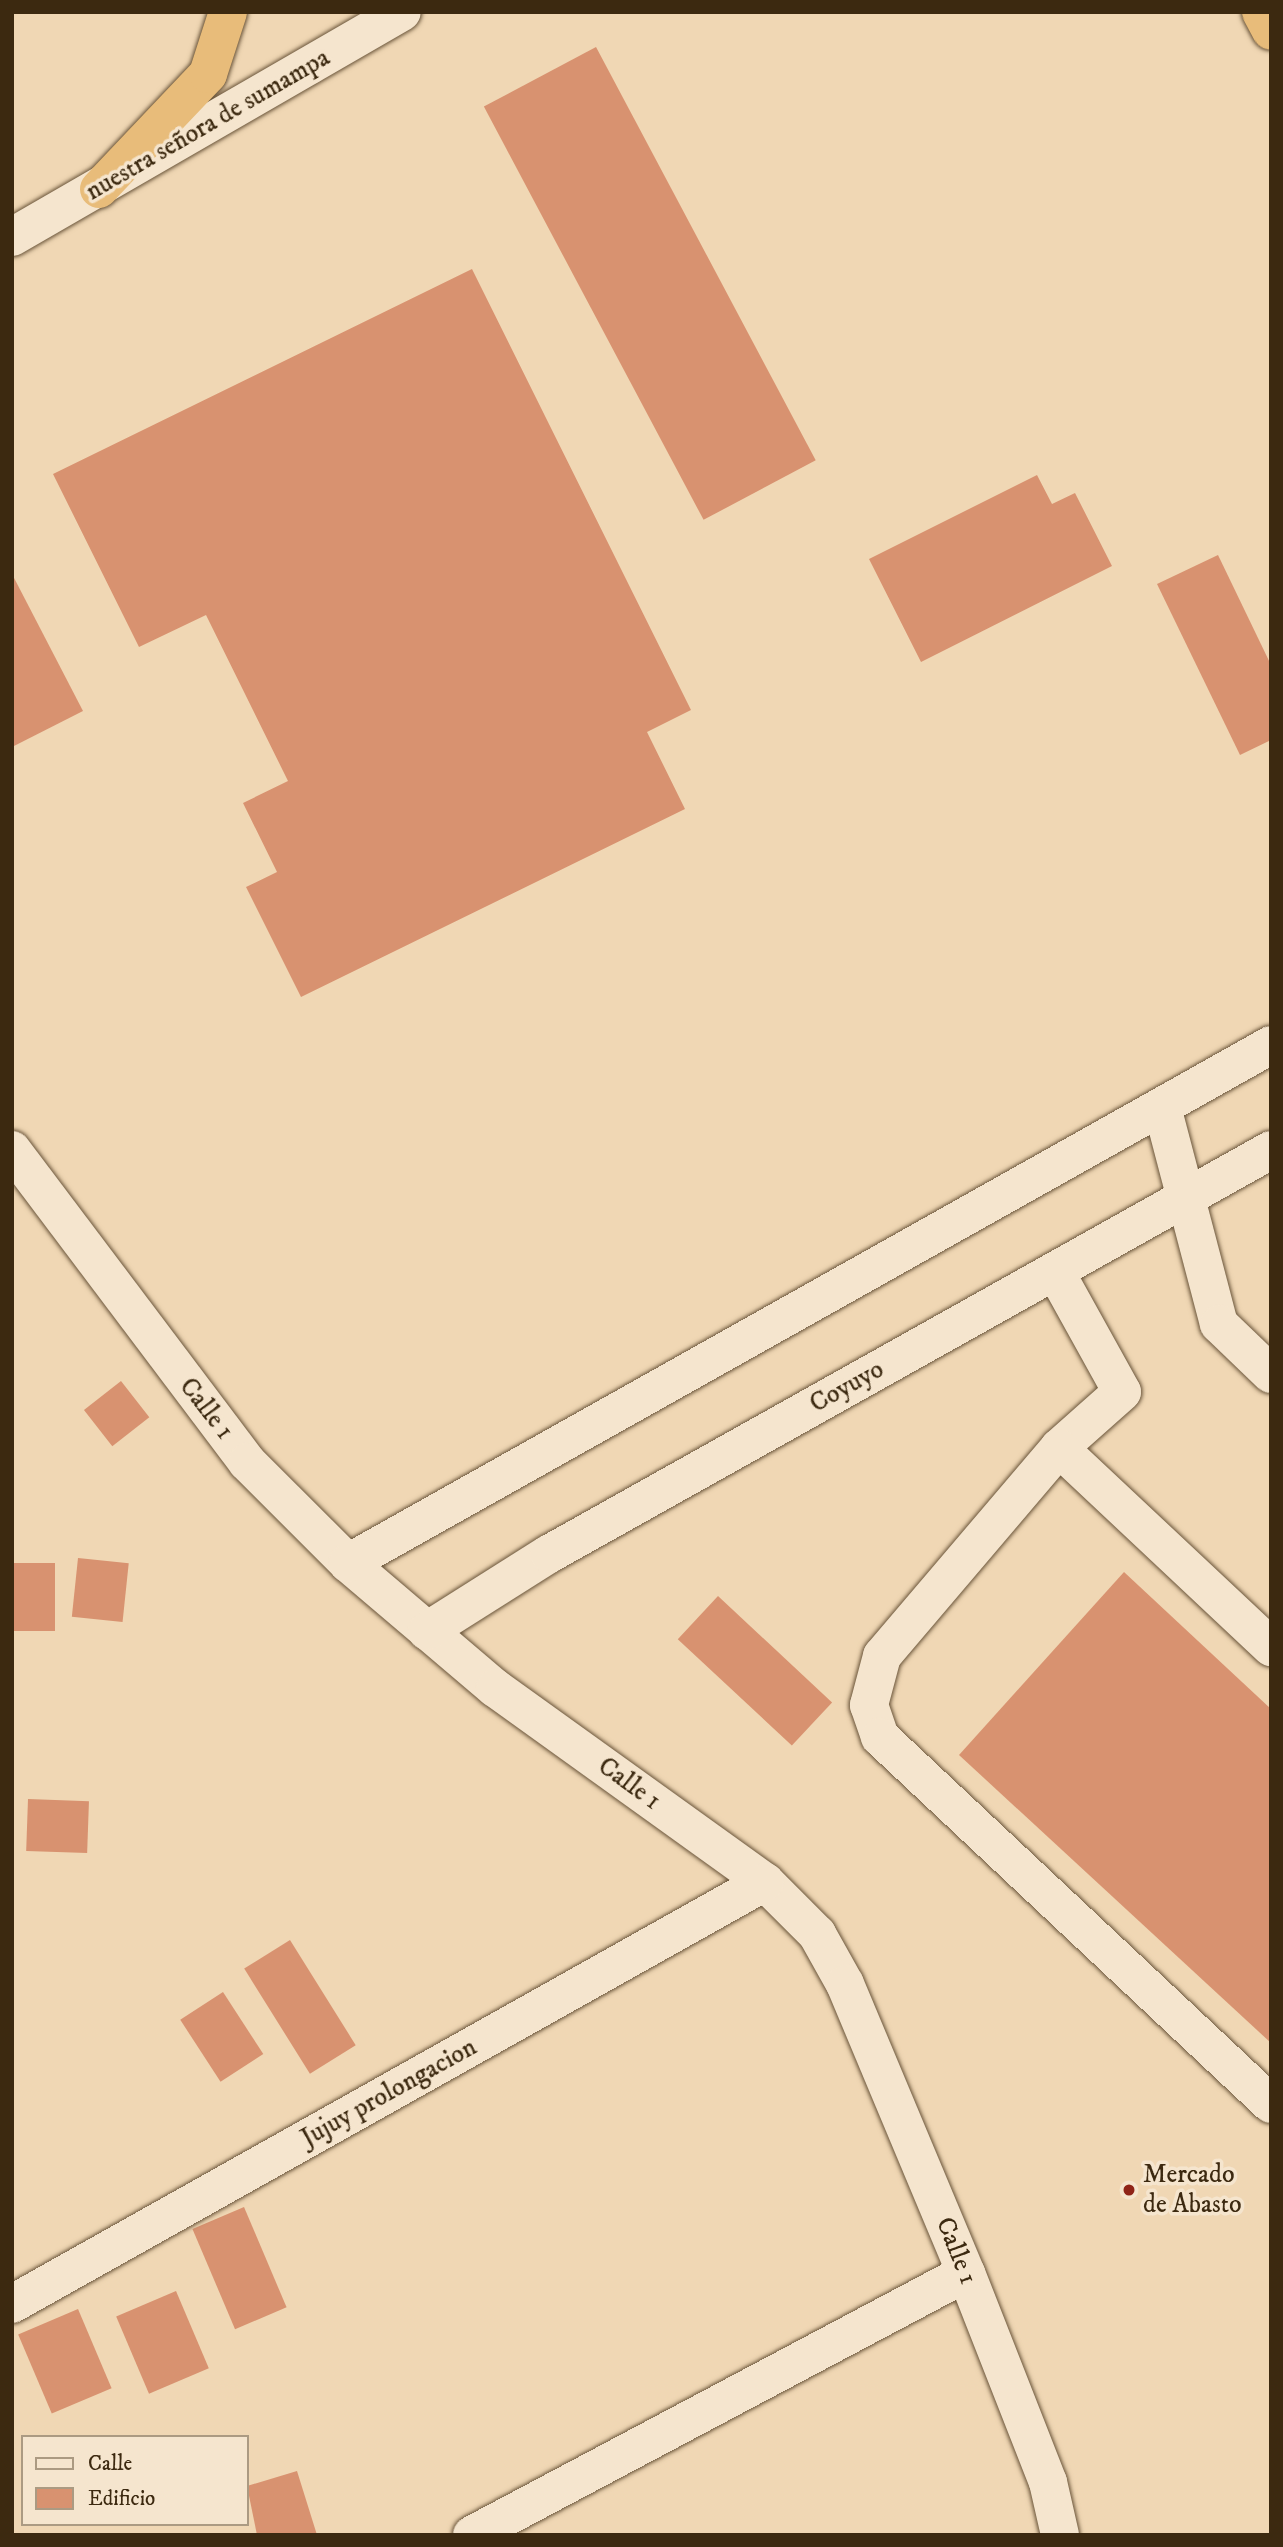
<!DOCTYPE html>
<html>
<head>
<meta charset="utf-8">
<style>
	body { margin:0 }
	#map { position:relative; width:1283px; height:2547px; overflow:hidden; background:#f0d7b4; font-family:"IM FELL DW Pica",serif }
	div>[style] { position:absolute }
	.building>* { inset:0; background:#d89270; transform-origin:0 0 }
	.roads { filter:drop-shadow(0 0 2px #695439) drop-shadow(0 0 2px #695439) }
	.minor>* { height:38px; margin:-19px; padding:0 19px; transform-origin:19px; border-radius:19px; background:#f5e5ce }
	.highway>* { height:38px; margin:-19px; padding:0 19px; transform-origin:19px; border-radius:19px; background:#e8bc7a }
	.dots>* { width:19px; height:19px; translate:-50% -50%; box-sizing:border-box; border:4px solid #f5e5ce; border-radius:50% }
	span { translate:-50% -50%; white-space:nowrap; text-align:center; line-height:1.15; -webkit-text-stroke:7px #f5e5ce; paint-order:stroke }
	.street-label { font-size:26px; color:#3c2910 }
	.poi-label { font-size:26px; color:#3c2910 }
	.left { translate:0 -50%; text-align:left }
	.frame { position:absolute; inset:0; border:14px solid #3c2910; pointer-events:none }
	.legend { position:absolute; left:21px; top:2435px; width:228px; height:91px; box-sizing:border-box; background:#f5e5ce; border:2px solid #ab9a82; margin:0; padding:9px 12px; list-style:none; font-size:21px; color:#3c2910 }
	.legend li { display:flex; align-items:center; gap:14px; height:35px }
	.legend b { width:35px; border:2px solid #ab9a82 }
</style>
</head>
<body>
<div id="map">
	<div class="building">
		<div style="left:596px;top:47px;width:468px;height:127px;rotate:62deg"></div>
		<div style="clip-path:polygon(472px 269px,691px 710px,647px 732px,685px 809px,301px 997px,246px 887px,277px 872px,243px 803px,288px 781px,206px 615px,139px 647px,53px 474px)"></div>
		<div style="clip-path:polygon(1037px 475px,1052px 504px,1075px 493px,1112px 566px,921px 662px,869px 559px)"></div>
		<div style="clip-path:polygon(1218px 555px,1271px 665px,1271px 740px,1240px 755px,1157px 584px)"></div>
		<div style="clip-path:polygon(12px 574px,83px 711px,12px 747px)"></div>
		<div style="left:121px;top:1381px;width:46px;height:47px;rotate:52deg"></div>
		<div style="left:78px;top:1558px;width:51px;height:59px;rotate:6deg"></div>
		<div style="left:12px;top:1563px;width:43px;height:68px"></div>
		<div style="clip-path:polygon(1124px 1572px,1271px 1709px,1271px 2043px,959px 1755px)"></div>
		<div style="left:718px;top:1596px;width:156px;height:59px;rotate:43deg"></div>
		<div style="left:28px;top:1799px;width:61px;height:52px;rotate:2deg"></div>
		<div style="left:290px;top:1940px;width:124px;height:54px;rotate:58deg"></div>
		<div style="left:223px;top:1992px;width:74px;height:51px;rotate:57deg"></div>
		<div style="left:244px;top:2207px;width:109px;height:56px;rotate:67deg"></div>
		<div style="left:176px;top:2291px;width:84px;height:65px;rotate:67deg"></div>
		<div style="left:78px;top:2309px;width:86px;height:65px;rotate:67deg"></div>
		<div style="clip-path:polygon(297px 2471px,317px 2535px,257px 2535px,247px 2486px)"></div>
	</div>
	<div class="roads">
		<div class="minor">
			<div style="left:12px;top:237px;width:450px;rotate:-30deg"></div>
			<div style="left:1162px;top:1107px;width:224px;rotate:75.3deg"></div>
			<div style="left:1219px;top:1324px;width:72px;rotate:43.9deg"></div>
			<div style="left:12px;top:1150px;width:391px;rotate:53deg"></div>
			<div style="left:247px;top:1462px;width:143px;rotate:45deg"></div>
			<div style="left:348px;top:1563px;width:193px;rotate:40.4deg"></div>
			<div style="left:495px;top:1688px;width:332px;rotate:35.7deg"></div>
			<div style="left:765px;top:1882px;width:74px;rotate:45deg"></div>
			<div style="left:817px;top:1934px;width:57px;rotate:60.8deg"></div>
			<div style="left:845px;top:1984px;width:313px;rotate:67.3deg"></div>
			<div style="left:966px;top:2273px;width:225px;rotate:68.6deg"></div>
			<div style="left:1048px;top:2482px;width:54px;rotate:77.2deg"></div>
			<div style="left:1055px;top:1271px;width:138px;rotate:61deg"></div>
			<div style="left:1122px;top:1392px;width:84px;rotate:138.4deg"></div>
			<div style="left:1059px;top:1448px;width:273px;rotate:130.4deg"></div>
			<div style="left:882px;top:1656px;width:51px;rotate:104.9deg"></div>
			<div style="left:869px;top:1705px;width:34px;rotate:71deg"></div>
			<div style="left:880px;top:1737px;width:536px;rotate:43.19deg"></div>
			<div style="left:1059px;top:1448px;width:291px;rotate:43.2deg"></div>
			<div style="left:348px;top:1563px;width:1058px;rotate:-29.3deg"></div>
			<div style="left:427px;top:1631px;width:144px;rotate:-32.3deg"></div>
			<div style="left:549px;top:1554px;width:827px;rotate:-29.23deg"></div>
			<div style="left:12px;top:2304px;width:863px;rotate:-29.27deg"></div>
			<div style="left:472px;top:2535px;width:559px;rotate:-27.94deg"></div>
		</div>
		<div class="highway">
			<div style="left:1261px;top:12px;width:21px;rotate:62deg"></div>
			<div style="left:99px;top:189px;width:158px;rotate:-46.5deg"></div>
			<div style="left:208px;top:74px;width:65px;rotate:-72.1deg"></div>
		</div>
	</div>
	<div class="dots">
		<div style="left:1129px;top:2190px;background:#8f2418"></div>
	</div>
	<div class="street-label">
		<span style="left:208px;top:125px;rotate:-30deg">nuestra señora de sumampa</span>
		<span style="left:847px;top:1387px;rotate:-29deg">Coyuyo</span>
		<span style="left:206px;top:1409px;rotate:52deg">Calle 1</span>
		<span style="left:629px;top:1784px;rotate:36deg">Calle 1</span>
		<span style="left:389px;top:2093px;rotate:-29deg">Jujuy prolongacion</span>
		<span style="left:956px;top:2251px;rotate:68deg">Calle 1</span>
	</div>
	<div class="poi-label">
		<span class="left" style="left:1143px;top:2190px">Mercado<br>de Abasto</span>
	</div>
	<div class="frame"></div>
	<ul class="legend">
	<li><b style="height:9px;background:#f5e5ce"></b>Calle</li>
	<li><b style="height:19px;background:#d89270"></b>Edificio</li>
	</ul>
</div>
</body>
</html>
